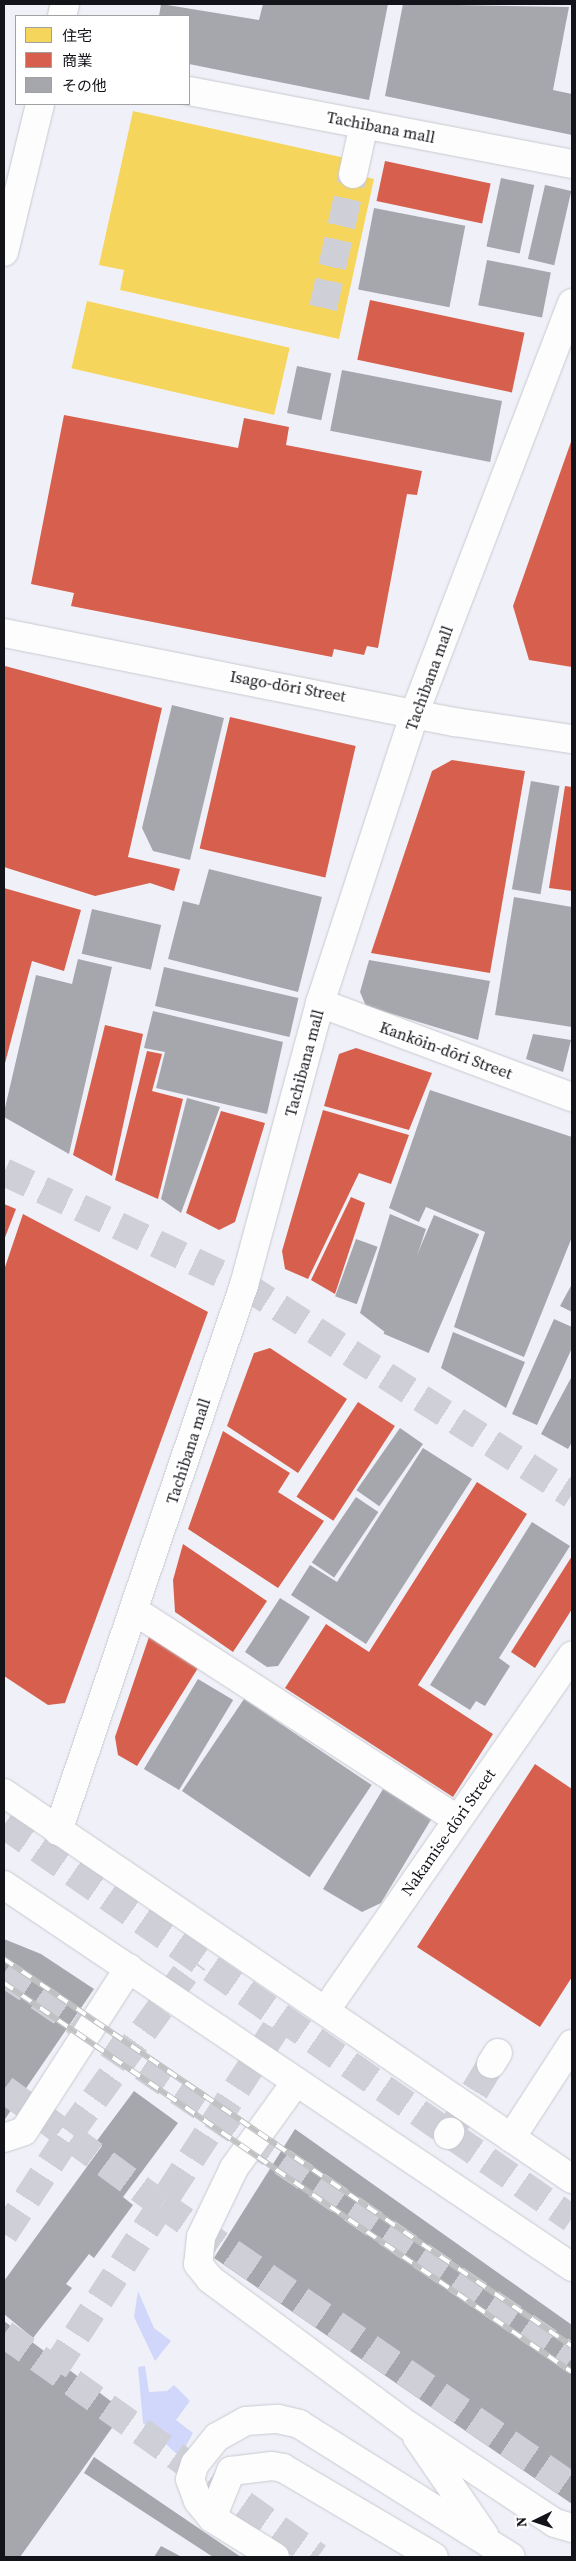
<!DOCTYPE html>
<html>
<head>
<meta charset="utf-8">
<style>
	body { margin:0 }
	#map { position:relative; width:576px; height:2561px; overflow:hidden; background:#f0f1f8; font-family:"Source Serif 4","Noto Sans JP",serif }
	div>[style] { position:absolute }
	.green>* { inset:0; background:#d0d7fa }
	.homes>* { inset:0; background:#f6d55c; transform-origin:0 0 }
	.shops>* { inset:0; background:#d6604d; transform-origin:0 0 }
	.building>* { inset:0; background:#a6a7ad; transform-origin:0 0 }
	.minor-tunnel>* { height:28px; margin-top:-14px; transform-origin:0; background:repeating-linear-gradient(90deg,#cfd0d7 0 28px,transparent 0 42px) }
	.roads { filter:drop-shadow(0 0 1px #c8c9d0) drop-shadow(0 0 1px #c8c9d0) }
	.minor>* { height:28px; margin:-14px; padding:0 14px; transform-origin:14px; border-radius:14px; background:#fdfdfe }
	.major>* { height:28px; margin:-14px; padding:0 14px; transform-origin:14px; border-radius:14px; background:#fdfdfe }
	.rail>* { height:5.5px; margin-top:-2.75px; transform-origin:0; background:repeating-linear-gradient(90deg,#fff 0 11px,#c0c1c3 0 22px); box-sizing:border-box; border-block:1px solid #c0c1c3 }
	span { translate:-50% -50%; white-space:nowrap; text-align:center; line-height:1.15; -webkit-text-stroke:5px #fff; paint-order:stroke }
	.street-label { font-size:16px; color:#13141a }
	.frame { position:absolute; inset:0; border:5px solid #13141a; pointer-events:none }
	.legend { position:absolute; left:15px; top:15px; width:175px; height:90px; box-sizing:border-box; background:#fff; border:1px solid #a1a1a3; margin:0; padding:6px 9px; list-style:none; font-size:15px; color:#13141a }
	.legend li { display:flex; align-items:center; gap:10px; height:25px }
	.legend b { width:25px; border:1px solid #a1a1a3 }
	.north { position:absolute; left:511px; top:2496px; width:50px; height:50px; -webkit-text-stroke:4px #fff; paint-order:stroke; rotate:266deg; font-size:14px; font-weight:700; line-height:20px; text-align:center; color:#13141a }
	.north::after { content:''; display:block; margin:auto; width:18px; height:22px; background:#13141a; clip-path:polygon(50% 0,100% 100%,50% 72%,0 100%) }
</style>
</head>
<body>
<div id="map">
	<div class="green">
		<div style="clip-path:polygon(138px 2291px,154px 2328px,171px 2341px,155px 2361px,134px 2317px)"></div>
		<div style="clip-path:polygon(145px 2366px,149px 2392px,167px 2391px,174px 2385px,190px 2401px,176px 2420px,193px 2433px,180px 2457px,143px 2423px,138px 2367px)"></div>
	</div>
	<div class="homes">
		<div style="clip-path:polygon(133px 111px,345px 158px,353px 174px,374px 179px,339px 339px,120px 290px,124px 270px,99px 265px)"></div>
		<div style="left:87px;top:301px;width:208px;height:69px;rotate:13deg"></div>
	</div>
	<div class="shops">
		<div style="left:385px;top:161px;width:108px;height:41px;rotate:12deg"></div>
		<div style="left:370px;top:300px;width:158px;height:61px;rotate:12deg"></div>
		<div style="clip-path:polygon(64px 415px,238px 448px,244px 418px,289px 427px,286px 445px,422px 471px,417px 495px,407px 494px,378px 648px,367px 646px,364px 655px,334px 649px,332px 657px,71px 606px,74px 593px,31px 584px)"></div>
		<div style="clip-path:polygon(572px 439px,572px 667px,529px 660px,513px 606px)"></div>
		<div style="clip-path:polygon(5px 666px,162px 708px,128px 857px,180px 869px,174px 891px,150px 883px,95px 896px,4px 867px)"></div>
		<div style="left:230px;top:717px;width:129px;height:135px;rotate:13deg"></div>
		<div style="clip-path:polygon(452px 760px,525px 771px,490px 973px,371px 953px,432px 771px)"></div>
		<div style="clip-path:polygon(565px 786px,572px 787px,572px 891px,549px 888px)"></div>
		<div style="clip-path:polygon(4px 888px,81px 910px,64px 971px,32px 961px,4px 1067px)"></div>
		<div style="clip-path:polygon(105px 1025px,143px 1034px,112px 1176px,73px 1155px)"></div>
		<div style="clip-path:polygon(356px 1048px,432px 1073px,409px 1130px,324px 1106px,339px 1054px)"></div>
		<div style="clip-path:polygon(147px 1051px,162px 1054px,152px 1091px,183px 1099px,158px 1199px,115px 1180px)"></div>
		<div style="clip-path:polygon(323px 1110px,409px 1135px,391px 1184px,359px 1173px,308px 1279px,285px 1269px,282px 1251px)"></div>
		<div style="clip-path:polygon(221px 1111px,265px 1123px,235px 1222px,219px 1230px,186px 1213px)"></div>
		<div style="clip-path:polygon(351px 1197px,365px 1203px,335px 1294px,311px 1280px)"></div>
		<div style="clip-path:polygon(4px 1204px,16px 1209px,4px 1240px)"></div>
		<div style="clip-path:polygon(23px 1214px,208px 1312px,65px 1703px,48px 1705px,4px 1676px,4px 1270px)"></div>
		<div style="clip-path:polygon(270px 1348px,347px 1399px,298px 1473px,227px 1426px,254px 1353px)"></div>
		<div style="left:358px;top:1402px;width:44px;height:113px;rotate:33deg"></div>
		<div style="clip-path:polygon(223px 1431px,290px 1473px,278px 1492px,324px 1521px,278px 1588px,188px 1529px)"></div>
		<div style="clip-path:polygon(477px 1482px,527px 1514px,418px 1685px,493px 1734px,453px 1797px,285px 1688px,326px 1624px,369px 1652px)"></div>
		<div style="clip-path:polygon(183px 1544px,267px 1601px,233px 1652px,175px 1612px,173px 1580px)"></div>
		<div style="clip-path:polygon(572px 1556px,572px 1609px,535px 1668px,511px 1652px)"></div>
		<div style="clip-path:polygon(150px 1634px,198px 1668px,137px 1766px,118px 1755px,115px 1737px)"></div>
		<div style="clip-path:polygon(535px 1764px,572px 1789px,572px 1977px,540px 2027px,417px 1947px)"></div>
	</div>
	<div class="building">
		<div style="clip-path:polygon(161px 4px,259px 20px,263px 4px,388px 4px,369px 100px,189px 64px,189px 16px,159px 16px)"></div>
		<div style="clip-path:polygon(403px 4px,569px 7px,553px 90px,572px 94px,572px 135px,385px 96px)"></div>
		<div style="left:501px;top:178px;width:34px;height:70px;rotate:12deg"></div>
		<div style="left:545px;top:185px;width:27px;height:76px;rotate:13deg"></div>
		<div style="left:374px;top:208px;width:93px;height:83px;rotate:11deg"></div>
		<div style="left:487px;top:260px;width:65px;height:46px;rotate:11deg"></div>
		<div style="left:297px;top:366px;width:35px;height:48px;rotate:12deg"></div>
		<div style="left:342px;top:370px;width:163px;height:62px;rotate:11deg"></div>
		<div style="clip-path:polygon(172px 705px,224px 718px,190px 860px,153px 851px,142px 828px)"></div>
		<div style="left:531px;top:781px;width:29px;height:110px;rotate:10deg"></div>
		<div style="clip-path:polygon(209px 869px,322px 897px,298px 992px,168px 959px,183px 901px,199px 905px)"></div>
		<div style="clip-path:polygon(514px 897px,572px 907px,572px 1027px,495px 1015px)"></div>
		<div style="left:92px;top:909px;width:71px;height:46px;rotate:13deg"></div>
		<div style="clip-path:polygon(78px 959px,112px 967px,69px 1154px,4px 1117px,4px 1112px,36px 975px,72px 984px)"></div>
		<div style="clip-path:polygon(369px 960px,490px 981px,478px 1040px,366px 1006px,360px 992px)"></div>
		<div style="left:164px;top:967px;width:138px;height:40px;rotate:13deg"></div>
		<div style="clip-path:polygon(153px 1011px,283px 1042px,267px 1114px,156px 1088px,165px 1052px,144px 1048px)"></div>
		<div style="clip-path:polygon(533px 1034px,571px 1040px,563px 1072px,526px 1059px)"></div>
		<div style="clip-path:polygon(430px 1090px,572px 1137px,572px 1237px,524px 1357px,454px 1327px,485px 1232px,426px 1207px,419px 1222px,389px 1208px)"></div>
		<div style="clip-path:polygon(187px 1098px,220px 1107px,181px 1213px,161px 1199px)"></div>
		<div style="clip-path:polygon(390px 1214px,426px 1229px,390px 1336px,360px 1313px)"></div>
		<div style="left:434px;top:1215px;width:49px;height:129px;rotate:23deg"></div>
		<div style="left:356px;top:1239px;width:23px;height:61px;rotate:20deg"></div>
		<div style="clip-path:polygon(572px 1284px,572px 1312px,560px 1306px)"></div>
		<div style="clip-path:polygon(554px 1319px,572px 1327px,572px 1348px,537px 1425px,512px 1414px)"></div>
		<div style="clip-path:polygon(453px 1332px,525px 1362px,506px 1408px,441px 1368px)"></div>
		<div style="clip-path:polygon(572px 1376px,572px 1442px,568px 1449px,541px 1434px)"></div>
		<div style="left:400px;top:1428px;width:28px;height:76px;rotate:35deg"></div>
		<div style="clip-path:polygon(423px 1448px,472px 1479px,366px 1644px,291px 1595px,310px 1565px,337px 1582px)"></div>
		<div style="left:356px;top:1497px;width:27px;height:79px;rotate:34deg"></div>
		<div style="clip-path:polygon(532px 1522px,570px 1546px,499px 1658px,510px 1666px,485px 1706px,476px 1701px,470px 1710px,430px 1685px)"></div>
		<div style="clip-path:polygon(280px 1598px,310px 1617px,278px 1666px,267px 1667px,245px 1652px)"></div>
		<div style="left:198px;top:1679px;width:41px;height:105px;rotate:31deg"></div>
		<div style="left:244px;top:1699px;width:154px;height:111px;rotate:34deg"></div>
		<div style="clip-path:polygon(383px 1789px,432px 1818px,381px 1903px,362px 1912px,323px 1889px)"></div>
		<div style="clip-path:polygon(4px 1939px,41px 1954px,94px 1989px,5px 2119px)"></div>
		<div style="clip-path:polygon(134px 2091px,178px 2123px,123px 2197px,133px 2205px,94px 2258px,89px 2254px,66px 2284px,72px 2288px,33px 2338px,4px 2314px,4px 2281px,102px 2146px,96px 2142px)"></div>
		<div style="clip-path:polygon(295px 2129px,572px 2325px,572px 2504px,214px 2258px)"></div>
		<div style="clip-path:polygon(4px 2321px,124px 2411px,20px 2557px,4px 2557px)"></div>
		<div style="clip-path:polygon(94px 2457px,241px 2557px,213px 2557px,84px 2473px)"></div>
		<div style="clip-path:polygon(161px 2546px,182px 2557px,154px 2557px)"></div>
	</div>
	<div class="minor-tunnel">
		<div style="left:323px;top:308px;width:137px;rotate:-77.4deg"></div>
		<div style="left:4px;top:1172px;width:265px;rotate:25.2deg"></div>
		<div style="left:244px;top:1285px;width:389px;rotate:32.6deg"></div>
		<div style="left:4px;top:1825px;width:691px;rotate:34.75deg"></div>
		<div style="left:4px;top:1973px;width:686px;rotate:34.13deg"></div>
		<div style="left:4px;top:2089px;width:196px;rotate:36.3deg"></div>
		<div style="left:162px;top:2205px;width:498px;rotate:34.5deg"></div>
		<div style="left:453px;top:2127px;width:74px;rotate:-58.9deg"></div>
		<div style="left:4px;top:2234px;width:121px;rotate:-56.8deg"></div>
		<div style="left:70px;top:2133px;width:212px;rotate:-54.2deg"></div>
		<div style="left:4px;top:2334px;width:385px;rotate:35.4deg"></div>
		<div style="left:54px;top:2370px;width:416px;rotate:-57deg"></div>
	</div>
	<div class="roads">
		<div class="minor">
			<div style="left:189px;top:91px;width:390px;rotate:10.8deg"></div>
			<div style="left:353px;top:174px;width:51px;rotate:-77.6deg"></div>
			<div style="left:4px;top:633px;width:460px;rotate:11.2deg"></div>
			<div style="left:455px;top:722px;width:118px;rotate:8.3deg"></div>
			<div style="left:320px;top:1003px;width:269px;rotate:20.5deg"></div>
			<div style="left:135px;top:1611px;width:382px;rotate:32.9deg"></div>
			<div style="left:4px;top:1793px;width:687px;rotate:34.2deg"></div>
			<div style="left:58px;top:1831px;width:577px;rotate:-71.19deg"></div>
			<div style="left:244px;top:1285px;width:292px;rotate:-74.9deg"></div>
			<div style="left:320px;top:1003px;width:306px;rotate:-71.9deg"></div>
			<div style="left:415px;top:712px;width:438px;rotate:-69deg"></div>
			<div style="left:4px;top:1885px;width:685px;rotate:33.92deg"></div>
			<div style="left:325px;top:2011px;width:433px;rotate:-55.2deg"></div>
			<div style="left:491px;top:2064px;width:13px;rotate:-58deg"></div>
			<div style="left:296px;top:2082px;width:106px;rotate:125.8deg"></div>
			<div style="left:234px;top:2168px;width:76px;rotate:115.6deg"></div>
			<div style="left:201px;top:2237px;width:27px;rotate:96deg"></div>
			<div style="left:198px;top:2264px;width:19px;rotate:51deg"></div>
			<div style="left:210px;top:2279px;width:247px;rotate:36.5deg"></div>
			<div style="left:409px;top:2426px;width:175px;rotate:33.6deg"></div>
			<div style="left:555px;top:2523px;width:18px;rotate:16deg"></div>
			<div style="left:448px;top:2135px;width:4px;rotate:-56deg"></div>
			<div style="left:4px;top:2138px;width:21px;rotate:-19deg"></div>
			<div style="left:24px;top:2131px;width:194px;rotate:-57.2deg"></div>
			<div style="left:511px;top:2138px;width:112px;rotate:-57deg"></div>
			<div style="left:417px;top:2437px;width:119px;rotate:55.6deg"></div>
			<div style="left:212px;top:2518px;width:51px;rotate:-68deg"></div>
			<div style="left:231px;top:2471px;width:41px;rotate:-7deg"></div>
			<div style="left:272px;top:2466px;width:11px;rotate:10deg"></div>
			<div style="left:283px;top:2468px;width:175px;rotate:30.5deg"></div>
			<div style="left:275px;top:2557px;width:74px;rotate:-148.2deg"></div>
			<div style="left:212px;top:2518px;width:22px;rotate:-129deg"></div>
			<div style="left:198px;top:2501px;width:23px;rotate:-110deg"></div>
			<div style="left:190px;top:2479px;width:16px;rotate:-72deg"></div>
			<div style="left:195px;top:2464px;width:35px;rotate:-51deg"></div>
			<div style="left:217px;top:2437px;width:33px;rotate:-29deg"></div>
			<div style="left:246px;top:2421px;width:32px;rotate:-4deg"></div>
			<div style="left:278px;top:2419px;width:22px;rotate:13deg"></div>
			<div style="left:299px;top:2424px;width:250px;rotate:32.1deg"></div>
		</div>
		<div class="major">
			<div style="left:62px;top:16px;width:12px;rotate:-76deg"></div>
			<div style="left:4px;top:252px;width:152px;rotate:-76.3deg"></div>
		</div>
	</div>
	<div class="rail">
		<div style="left:4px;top:1959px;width:687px;rotate:34.27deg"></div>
		<div style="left:4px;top:1983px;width:688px;rotate:34.41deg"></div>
	</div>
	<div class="street-label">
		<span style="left:381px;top:127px;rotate:11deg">Tachibana mall</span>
		<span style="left:429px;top:678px;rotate:-70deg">Tachibana mall</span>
		<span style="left:288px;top:686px;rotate:10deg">Isago-dōri Street</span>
		<span style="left:446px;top:1050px;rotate:20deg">Kankōin-dōri Street</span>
		<span style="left:304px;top:1063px;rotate:-75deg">Tachibana mall</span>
		<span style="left:188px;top:1451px;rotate:-72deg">Tachibana mall</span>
		<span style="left:448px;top:1832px;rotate:-55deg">Nakamise-dōri Street</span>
	</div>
	<div class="frame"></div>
	<ul class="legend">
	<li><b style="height:14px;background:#f6d55c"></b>住宅</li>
	<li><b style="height:14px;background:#d6604d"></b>商業</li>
	<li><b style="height:14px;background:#a6a7ad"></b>その他</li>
	</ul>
	<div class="north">N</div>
</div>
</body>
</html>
